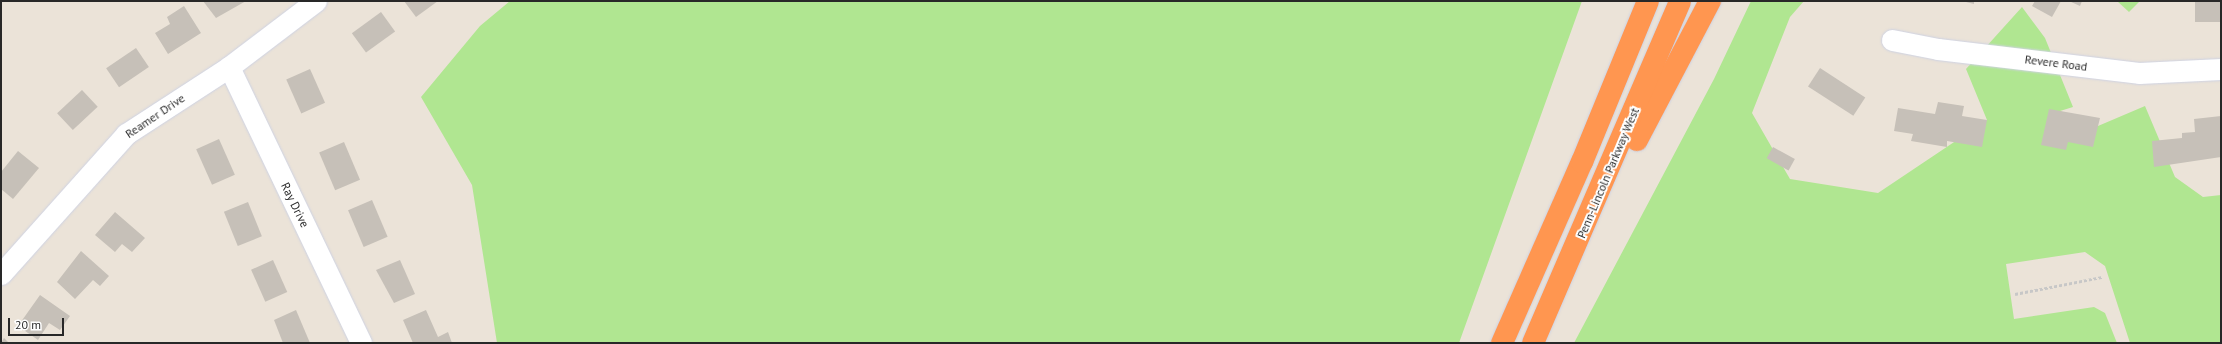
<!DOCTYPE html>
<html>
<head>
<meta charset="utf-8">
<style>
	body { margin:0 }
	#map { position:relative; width:2222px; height:344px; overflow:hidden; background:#ebe3d8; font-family:"PT Sans",sans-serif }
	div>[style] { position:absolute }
	.green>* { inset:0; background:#b0e691 }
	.building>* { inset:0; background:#c6c0b8; transform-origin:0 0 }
	.path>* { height:2.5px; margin-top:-1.25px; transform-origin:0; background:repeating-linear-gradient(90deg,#c7c7c7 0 3px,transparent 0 5px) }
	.roads { filter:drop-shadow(0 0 1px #ced2e2) drop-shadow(0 0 1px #ced2e2) }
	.minor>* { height:21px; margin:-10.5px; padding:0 10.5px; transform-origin:10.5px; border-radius:10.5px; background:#fff }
	.highway>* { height:22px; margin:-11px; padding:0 11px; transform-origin:11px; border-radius:11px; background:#ff9650 }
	span { translate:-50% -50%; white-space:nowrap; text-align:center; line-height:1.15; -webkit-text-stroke:4px #fff; paint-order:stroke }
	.street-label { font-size:12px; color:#282828 }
	.frame { position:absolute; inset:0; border:2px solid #282828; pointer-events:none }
	.scale { position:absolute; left:8px; top:318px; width:56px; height:18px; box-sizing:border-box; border:2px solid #282828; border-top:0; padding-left:5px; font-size:12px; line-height:14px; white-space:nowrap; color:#282828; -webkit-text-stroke:3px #fff; paint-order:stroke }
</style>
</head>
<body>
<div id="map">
	<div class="green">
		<div style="clip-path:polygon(510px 1px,1582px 1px,1459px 343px,497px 343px,472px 185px,421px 97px,480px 26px)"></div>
		<div style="clip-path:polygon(1751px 1px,1804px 1px,1790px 17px,1752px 113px,1790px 179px,1878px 193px,1987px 120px,1966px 69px,2022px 7px,2045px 38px,2073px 107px,2060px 111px,2098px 126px,2145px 106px,2175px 177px,2203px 197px,2221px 195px,2221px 343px,2130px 343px,2105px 266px,2085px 252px,2006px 264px,2014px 319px,2094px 307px,2105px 313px,2117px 343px,1574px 343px,1714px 79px)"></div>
		<div style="clip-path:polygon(2117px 1px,2140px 1px,2129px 12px)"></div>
	</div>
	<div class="building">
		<div style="clip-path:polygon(203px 1px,246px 1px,216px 18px)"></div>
		<div style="clip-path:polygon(404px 1px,438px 1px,416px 17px)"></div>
		<div style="clip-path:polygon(1962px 1px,1974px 1px,1974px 4px)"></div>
		<div style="clip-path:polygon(2035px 1px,2061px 1px,2052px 17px,2032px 6px)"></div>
		<div style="clip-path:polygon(2069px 1px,2082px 1px,2080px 6px)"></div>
		<div style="left:2195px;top:1px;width:26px;height:21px"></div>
		<div style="clip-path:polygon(184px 6px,201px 33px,168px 54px,155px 33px,170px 24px,167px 17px)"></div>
		<div style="left:381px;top:12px;width:24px;height:36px;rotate:54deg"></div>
		<div style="left:136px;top:48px;width:23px;height:36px;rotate:56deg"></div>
		<div style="left:1820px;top:68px;width:54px;height:22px;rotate:33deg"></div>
		<div style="left:310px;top:69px;width:37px;height:26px;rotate:66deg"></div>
		<div style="left:82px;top:90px;width:23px;height:34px;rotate:47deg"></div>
		<div style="clip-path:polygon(1938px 102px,1964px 106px,1962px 116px,1987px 120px,1982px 147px,1947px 141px,1947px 147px,1911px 141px,1913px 134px,1894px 131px,1898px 108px,1935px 114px)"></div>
		<div style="clip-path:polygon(2049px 109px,2100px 118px,2093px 147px,2068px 142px,2066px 150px,2041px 145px)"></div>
		<div style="clip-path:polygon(2221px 116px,2221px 157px,2154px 167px,2152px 141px,2182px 138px,2182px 133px,2195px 132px,2194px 119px)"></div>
		<div style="left:219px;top:139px;width:39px;height:25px;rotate:66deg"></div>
		<div style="left:344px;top:142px;width:41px;height:27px;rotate:67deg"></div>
		<div style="left:1773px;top:147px;width:25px;height:13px;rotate:29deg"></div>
		<div style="clip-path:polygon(18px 151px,39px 168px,13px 199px,1px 189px,1px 172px)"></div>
		<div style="left:372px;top:200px;width:40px;height:26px;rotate:67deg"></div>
		<div style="left:248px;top:202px;width:37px;height:26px;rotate:68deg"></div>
		<div style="clip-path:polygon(115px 212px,145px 238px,132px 252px,122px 244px,115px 252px,95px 235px)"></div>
		<div style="clip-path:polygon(81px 251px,109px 276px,100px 286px,93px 280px,75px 299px,57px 282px)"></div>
		<div style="left:273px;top:260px;width:35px;height:24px;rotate:66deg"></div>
		<div style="clip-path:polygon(400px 260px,415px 294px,394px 303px,376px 270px)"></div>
		<div style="clip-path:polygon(40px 295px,70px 316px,60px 330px,49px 323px,38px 340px,18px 326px)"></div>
		<div style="clip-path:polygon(296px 310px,310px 343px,283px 343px,274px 320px)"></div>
		<div style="clip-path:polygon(426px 310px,438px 337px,448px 332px,452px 343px,413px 343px,403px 320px)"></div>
		<div style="clip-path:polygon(4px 338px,9px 343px,1px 343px)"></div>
	</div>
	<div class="path">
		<div style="left:2015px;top:294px;width:89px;rotate:-11.1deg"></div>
	</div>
	<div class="roads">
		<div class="minor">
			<div style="left:1892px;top:40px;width:47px;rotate:11.1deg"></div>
			<div style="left:1938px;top:49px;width:202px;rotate:6.8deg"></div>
			<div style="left:2139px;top:73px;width:82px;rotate:-2.8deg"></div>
			<div style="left:229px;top:67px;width:306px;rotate:64.4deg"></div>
			<div style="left:1px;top:274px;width:188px;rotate:-48.2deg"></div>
			<div style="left:126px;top:134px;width:123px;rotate:-33deg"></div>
			<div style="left:229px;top:67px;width:109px;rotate:-37.2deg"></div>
		</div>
		<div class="highway">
			<div style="left:1637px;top:140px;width:157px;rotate:-62.3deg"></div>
			<div style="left:1502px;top:343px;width:198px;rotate:-66.2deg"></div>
			<div style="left:1582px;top:162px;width:174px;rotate:-67.7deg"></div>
			<div style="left:1533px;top:343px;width:372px;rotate:-66.7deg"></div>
		</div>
	</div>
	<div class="street-label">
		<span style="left:2056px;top:63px;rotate:7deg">Revere Road</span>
		<span style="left:155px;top:116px;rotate:-34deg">Reamer Drive</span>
		<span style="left:1608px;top:173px;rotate:-67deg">Penn-Lincoln Parkway West</span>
		<span style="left:295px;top:205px;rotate:64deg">Ray Drive</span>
	</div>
	<div class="frame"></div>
	<div class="scale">20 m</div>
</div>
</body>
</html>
